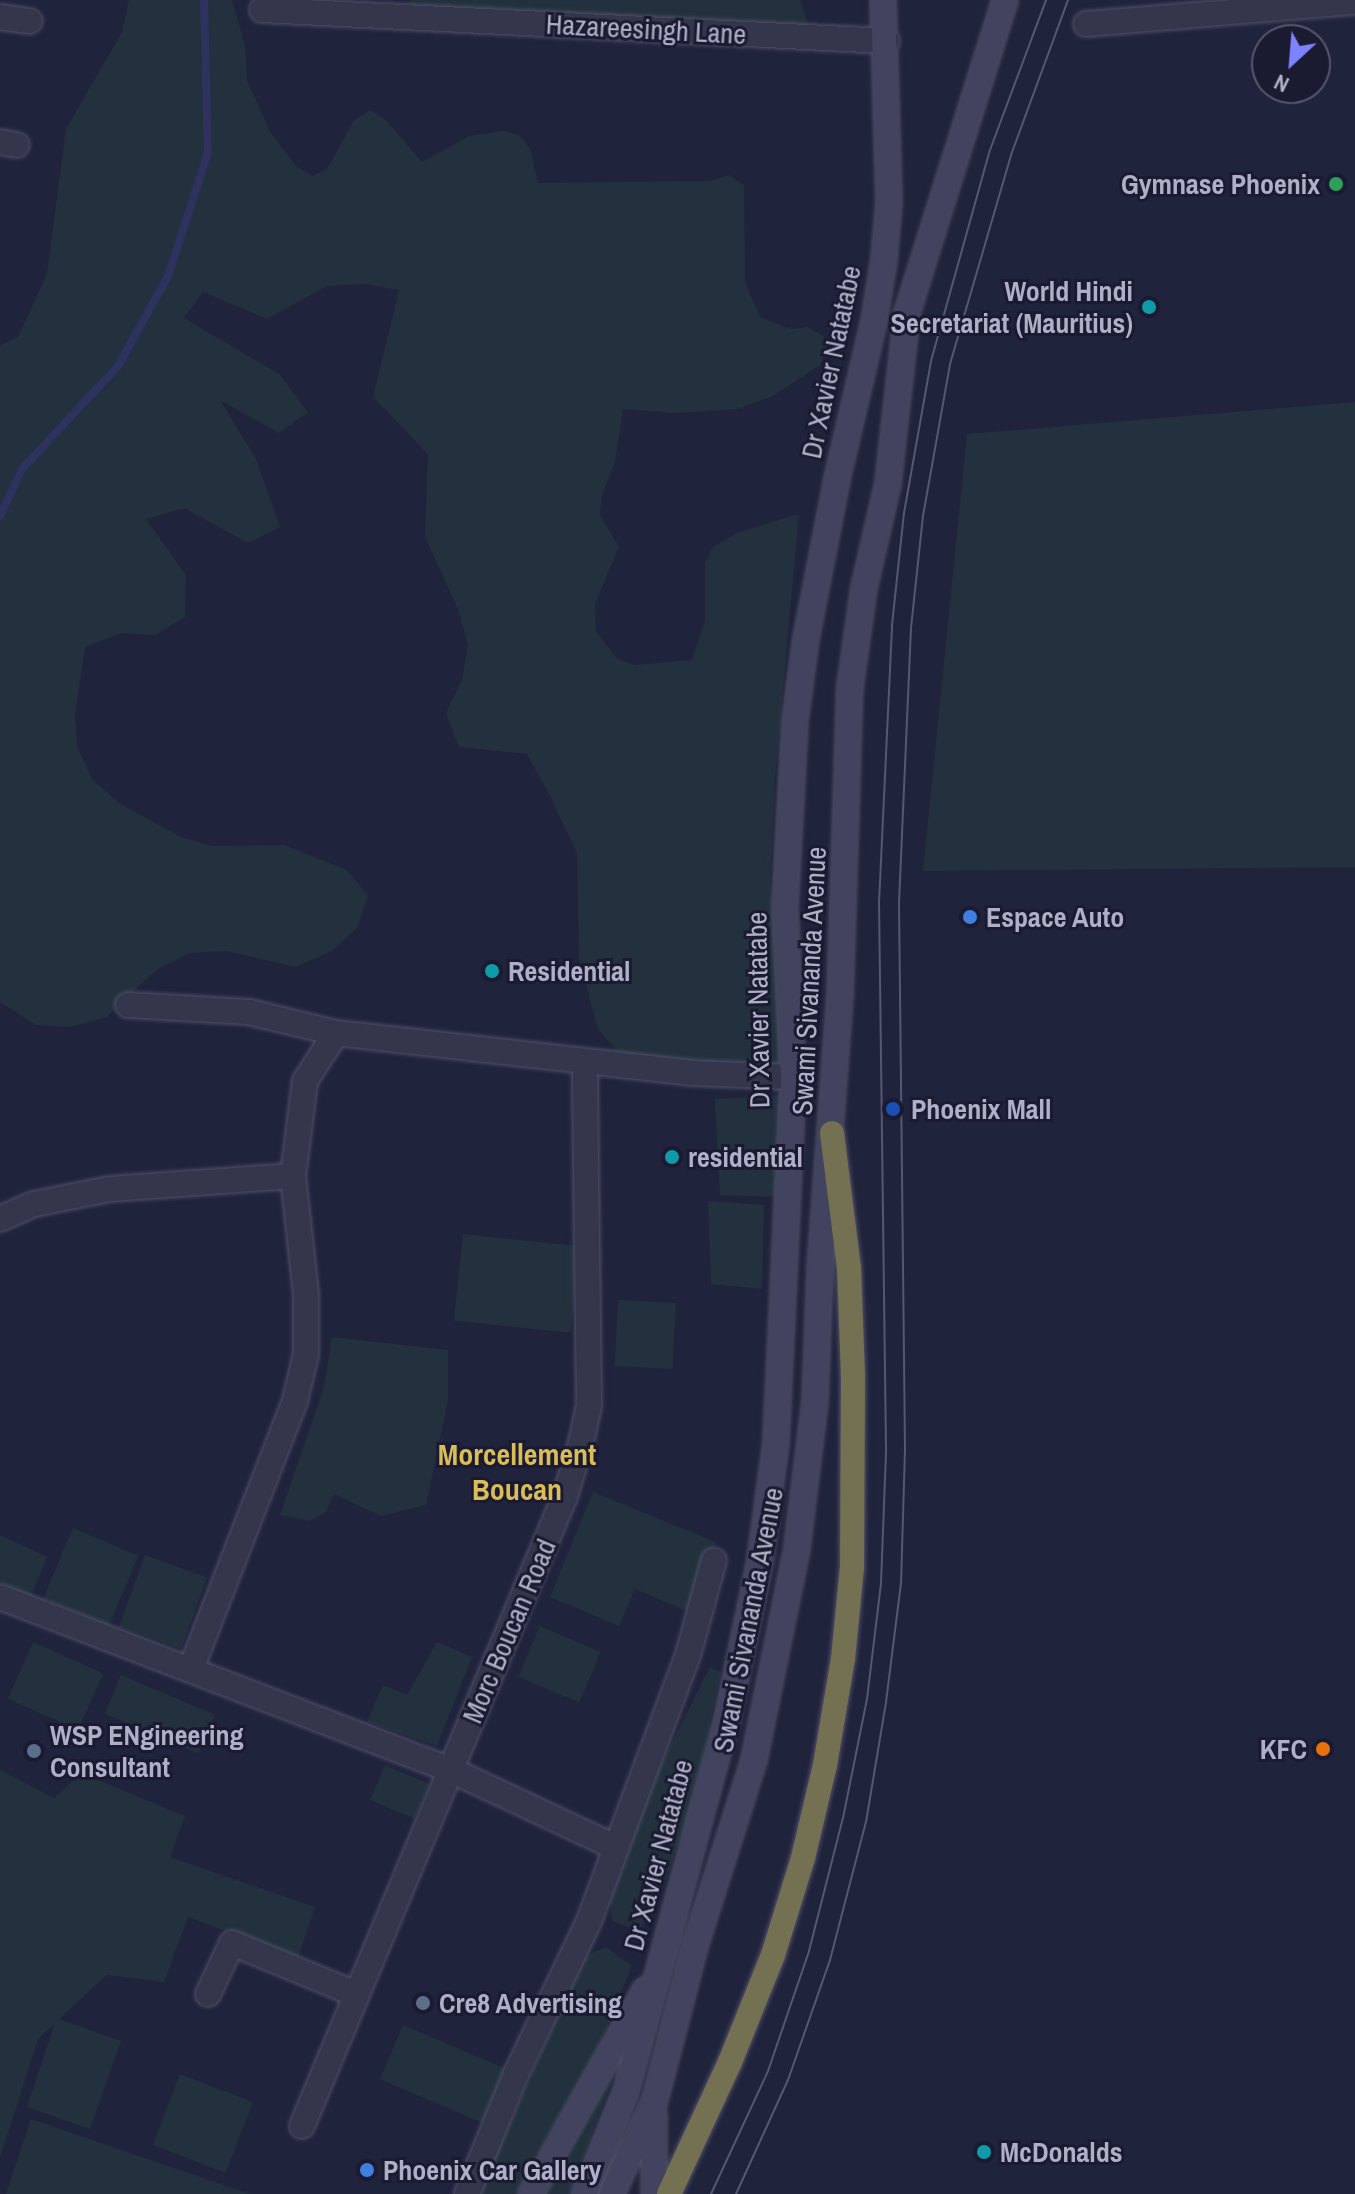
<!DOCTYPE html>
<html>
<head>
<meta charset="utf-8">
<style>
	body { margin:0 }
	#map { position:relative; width:1355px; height:2194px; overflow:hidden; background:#20233c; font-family:"Archivo Narrow",sans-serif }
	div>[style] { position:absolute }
	.green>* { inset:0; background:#22313d; transform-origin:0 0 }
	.stream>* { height:8px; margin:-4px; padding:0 4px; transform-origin:4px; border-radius:4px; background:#2d325e }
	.roads { filter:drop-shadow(0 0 2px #4f5067) drop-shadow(0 0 2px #4f5067) }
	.street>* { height:24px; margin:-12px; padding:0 12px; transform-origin:12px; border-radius:12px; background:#34364c }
	.secondary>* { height:24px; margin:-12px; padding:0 12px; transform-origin:12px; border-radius:12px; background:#42435f }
	.highway>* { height:24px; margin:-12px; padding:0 12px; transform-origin:12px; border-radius:12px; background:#737151 }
	.tram>* { height:2px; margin:-1px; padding:0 1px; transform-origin:1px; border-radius:1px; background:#565873 }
	.dots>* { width:22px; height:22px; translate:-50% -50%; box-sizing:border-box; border:4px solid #1a1b31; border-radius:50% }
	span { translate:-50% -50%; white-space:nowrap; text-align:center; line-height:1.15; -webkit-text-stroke:6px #1a1b31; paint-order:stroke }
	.street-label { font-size:28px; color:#afb0c8 }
	.poi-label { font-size:28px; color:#afb0c8; font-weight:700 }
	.right { translate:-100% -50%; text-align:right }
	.left { translate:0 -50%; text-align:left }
	.neighbourhood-label { font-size:30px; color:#dbbd57; font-weight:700 }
	.north { position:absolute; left:1251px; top:24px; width:80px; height:80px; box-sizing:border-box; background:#1a1b31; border:2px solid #56576d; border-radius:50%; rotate:206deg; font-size:22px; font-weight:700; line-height:32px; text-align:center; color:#afb0c8 }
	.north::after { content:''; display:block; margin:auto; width:28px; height:36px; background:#7d83ff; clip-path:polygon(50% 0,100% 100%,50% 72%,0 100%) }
</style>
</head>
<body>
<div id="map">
	<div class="green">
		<div style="clip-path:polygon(129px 0,232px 0,245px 46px,247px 80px,270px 132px,296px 166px,312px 176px,327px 169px,354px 120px,370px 110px,387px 121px,422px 162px,469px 136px,503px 131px,519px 135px,530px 148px,538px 183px,711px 181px,729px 175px,744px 185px,745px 282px,760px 317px,791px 329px,808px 327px,830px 340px,820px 365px,773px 396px,737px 409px,676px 413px,623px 409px,615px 462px,602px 495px,600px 515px,619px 547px,595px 604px,596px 631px,616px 658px,635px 665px,692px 660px,705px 621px,705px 564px,713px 547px,737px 533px,799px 514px,775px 776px,770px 881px,786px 1071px,622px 1057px,598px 1029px,579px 959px,577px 853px,547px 790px,527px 754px,459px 747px,446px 713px,462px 680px,468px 645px,458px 609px,425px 537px,428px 454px,373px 397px,399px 290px,364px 284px,327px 286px,267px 319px,203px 292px,184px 318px,279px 374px,308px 412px,279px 433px,220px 400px,256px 459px,280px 527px,248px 543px,184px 508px,146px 519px,186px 575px,185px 617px,155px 635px,121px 633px,85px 647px,75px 714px,77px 746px,92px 779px,119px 803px,181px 837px,213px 846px,284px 845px,347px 870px,368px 895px,357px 928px,332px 951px,296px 967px,227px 951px,190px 953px,156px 970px,105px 1018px,70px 1027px,36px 1025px,0 1002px,0 345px,18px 337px,47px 274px,66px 129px,122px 32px)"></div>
		<div style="clip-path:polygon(412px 0,800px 0,817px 50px,396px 28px)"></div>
		<div style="clip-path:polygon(1355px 402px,1355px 867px,923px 871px,967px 434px)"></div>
		<div style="clip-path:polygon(786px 1095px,779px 1197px,720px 1195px,715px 1099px)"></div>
		<div style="clip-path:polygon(708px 1201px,764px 1205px,762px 1289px,711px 1284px)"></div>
		<div style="left:463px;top:1234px;width:117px;height:87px;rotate:6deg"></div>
		<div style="left:618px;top:1300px;width:58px;height:66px;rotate:3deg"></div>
		<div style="clip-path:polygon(332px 1337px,448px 1350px,448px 1401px,426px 1505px,381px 1516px,334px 1494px,326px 1512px,309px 1521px,280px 1515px,324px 1387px)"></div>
		<div style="clip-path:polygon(593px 1492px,716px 1542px,687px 1611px,635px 1589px,619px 1626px,550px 1597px)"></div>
		<div style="left:73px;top:1528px;width:71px;height:76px;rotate:23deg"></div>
		<div style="clip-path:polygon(0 1535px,47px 1557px,31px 1596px,0 1583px)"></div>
		<div style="left:145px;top:1555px;width:66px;height:76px;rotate:20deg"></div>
		<div style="left:540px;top:1626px;width:66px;height:55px;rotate:23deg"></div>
		<div style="left:33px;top:1642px;width:77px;height:62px;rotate:24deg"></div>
		<div style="clip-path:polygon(437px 1642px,472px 1657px,437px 1746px,367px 1722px,383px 1685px,407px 1695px)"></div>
		<div style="clip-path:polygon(710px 1667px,721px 1672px,692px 1805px,659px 1898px,642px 1927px,628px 1927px,612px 1921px,610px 1901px,656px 1774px)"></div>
		<div style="left:121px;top:1675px;width:102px;height:42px;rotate:23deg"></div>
		<div style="left:385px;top:1765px;width:48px;height:38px;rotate:23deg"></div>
		<div style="clip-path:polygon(0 1770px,54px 1798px,81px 1773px,185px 1816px,170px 1857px,315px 1907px,298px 1957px,188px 1917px,164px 1982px,107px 1975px,59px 2019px,121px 2041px,90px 2129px,27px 2107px,55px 2023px,38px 2039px,0 2158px)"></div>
		<div style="clip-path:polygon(606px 1947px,632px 1966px,592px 2063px,528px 2167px,517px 2194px,478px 2194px,585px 1956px)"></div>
		<div style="clip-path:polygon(637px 2015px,569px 2194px,540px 2194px)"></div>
		<div style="left:403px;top:2025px;width:123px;height:59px;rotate:23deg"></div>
		<div style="left:180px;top:2074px;width:78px;height:76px;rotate:21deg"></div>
		<div style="clip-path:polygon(31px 2119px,250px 2194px,6px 2194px)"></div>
	</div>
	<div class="stream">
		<div style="left:0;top:516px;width:52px;rotate:-64.9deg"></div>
		<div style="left:22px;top:469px;width:141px;rotate:-47deg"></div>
		<div style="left:118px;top:366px;width:103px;rotate:-60.9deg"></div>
		<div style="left:168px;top:276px;width:129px;rotate:-72deg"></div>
		<div style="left:208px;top:153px;width:153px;rotate:-91.5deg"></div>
	</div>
	<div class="roads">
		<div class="street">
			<div style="left:262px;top:10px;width:626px;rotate:2.84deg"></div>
			<div style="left:0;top:17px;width:30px;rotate:8deg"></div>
			<div style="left:1086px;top:24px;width:270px;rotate:-4.7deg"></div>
			<div style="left:0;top:142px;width:17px;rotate:10deg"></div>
			<div style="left:128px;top:1005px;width:121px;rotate:3.3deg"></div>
			<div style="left:249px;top:1012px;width:89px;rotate:13.6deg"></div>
			<div style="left:336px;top:1033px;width:357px;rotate:6.4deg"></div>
			<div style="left:691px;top:1073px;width:102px;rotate:2.2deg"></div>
			<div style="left:0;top:1219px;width:37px;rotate:-24deg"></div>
			<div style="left:34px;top:1204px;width:77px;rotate:-11.2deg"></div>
			<div style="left:110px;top:1189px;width:183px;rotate:-4.1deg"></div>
			<div style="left:293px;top:1176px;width:96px;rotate:-82.8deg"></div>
			<div style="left:305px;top:1081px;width:57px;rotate:-57.1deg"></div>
			<div style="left:0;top:1597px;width:483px;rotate:21deg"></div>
			<div style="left:451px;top:1770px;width:181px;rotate:25.2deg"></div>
			<div style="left:191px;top:1669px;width:287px;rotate:-68.8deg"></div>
			<div style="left:295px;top:1401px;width:48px;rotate:-76.8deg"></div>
			<div style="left:306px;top:1354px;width:60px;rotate:-90deg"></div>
			<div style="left:306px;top:1294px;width:119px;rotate:-96.3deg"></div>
			<div style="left:208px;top:1994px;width:56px;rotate:-64.8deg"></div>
			<div style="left:232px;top:1943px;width:134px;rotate:22.4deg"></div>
			<div style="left:302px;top:2126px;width:683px;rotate:-67.34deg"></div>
			<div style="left:565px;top:1496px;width:55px;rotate:-73.2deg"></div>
			<div style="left:581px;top:1443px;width:38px;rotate:-78deg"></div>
			<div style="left:589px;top:1406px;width:345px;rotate:-90.7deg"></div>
			<div style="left:467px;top:2194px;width:130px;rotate:-67.8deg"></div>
			<div style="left:516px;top:2074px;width:170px;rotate:-64.5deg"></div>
			<div style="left:589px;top:1921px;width:284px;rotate:-69.6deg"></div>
			<div style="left:688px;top:1655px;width:98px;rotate:-74.7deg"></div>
		</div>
		<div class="secondary">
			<div style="left:531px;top:2194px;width:234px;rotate:-60.8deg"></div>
			<div style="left:584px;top:2194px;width:111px;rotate:-67.8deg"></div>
			<div style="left:626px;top:2091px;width:385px;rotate:-74.8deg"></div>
			<div style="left:727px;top:1719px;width:161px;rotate:-78.2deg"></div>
			<div style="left:760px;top:1561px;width:120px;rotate:-82.3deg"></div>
			<div style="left:776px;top:1442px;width:365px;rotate:-87.3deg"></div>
			<div style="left:793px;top:1077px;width:171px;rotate:-92.7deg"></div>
			<div style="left:785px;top:906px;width:185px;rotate:-86.9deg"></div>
			<div style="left:795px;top:721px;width:83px;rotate:-82.4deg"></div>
			<div style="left:806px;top:639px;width:163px;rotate:-79deg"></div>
			<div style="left:837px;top:479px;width:162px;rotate:-76.8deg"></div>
			<div style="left:874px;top:321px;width:62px;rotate:-80.7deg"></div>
			<div style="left:884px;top:260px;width:58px;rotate:-85.1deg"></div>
			<div style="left:889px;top:202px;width:202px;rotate:-91.7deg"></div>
			<div style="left:612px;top:2194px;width:103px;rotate:-65.4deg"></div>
			<div style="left:655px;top:2100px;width:162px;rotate:-75.4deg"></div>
			<div style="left:696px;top:1943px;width:192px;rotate:-72.4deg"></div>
			<div style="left:754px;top:1760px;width:216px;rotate:-78.5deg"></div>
			<div style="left:797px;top:1548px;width:148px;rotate:-83deg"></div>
			<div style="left:815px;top:1401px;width:133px;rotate:-87.8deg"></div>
			<div style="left:820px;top:1268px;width:272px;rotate:-85.8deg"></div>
			<div style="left:840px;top:997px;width:310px;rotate:-88.2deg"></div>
			<div style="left:850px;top:687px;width:100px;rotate:-82deg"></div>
			<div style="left:864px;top:588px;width:108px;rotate:-77.1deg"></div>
			<div style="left:888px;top:483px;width:171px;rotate:-83.6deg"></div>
			<div style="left:907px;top:313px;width:328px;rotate:-72.6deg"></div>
			<div style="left:654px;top:2194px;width:80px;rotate:-90deg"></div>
		</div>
		<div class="highway">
			<div style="left:669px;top:2194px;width:145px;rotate:-65.2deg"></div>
			<div style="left:730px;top:2062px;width:115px;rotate:-68.1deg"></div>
			<div style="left:773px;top:1955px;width:102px;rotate:-72.8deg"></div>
			<div style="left:803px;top:1858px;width:96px;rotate:-76.7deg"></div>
			<div style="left:825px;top:1765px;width:108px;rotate:-80.4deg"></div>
			<div style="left:843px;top:1659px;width:92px;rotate:-84.4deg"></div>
			<div style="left:852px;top:1567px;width:191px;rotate:-89.7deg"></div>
			<div style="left:853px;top:1376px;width:108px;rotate:-92.1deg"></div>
			<div style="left:849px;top:1268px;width:136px;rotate:-97.2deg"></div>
		</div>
	</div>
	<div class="tram">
		<div style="left:711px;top:2194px;width:136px;rotate:-65.1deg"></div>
		<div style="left:768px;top:2071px;width:127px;rotate:-71.1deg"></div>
		<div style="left:809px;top:1951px;width:137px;rotate:-75.7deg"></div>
		<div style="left:843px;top:1818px;width:121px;rotate:-78.6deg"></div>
		<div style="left:867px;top:1699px;width:117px;rotate:-83.1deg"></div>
		<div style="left:881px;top:1583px;width:133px;rotate:-87.8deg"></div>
		<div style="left:886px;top:1450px;width:547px;rotate:-90.73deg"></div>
		<div style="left:879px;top:903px;width:278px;rotate:-87.3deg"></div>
		<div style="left:892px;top:625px;width:113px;rotate:-83.9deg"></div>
		<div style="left:904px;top:513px;width:154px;rotate:-79.9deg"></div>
		<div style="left:931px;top:361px;width:219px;rotate:-74.4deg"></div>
		<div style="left:990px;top:150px;width:160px;rotate:-69.5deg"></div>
		<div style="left:736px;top:2194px;width:125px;rotate:-65.5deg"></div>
		<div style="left:788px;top:2080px;width:127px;rotate:-70.7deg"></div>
		<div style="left:830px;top:1960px;width:143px;rotate:-75.4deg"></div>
		<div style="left:866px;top:1822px;width:122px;rotate:-80.5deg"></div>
		<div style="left:886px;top:1702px;width:119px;rotate:-82.8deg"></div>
		<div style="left:901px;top:1584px;width:136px;rotate:-88.3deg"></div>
		<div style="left:905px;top:1448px;width:545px;rotate:-90.63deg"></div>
		<div style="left:899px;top:903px;width:275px;rotate:-87.5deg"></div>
		<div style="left:911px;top:628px;width:113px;rotate:-83.9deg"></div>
		<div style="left:923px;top:516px;width:154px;rotate:-79.9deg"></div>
		<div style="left:950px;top:364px;width:218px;rotate:-73.7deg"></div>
		<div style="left:1011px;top:155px;width:165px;rotate:-69.8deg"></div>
	</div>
	<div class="dots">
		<div style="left:1336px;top:184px;background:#2e9e5b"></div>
		<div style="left:1149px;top:307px;background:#0f9aa8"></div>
		<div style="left:970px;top:917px;background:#3f7fe0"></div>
		<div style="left:492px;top:971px;background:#0f9aa8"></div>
		<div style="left:893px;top:1109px;background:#1a4fb4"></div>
		<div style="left:672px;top:1157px;background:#0f9aa8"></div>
		<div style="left:1323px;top:1749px;background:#e8710a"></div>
		<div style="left:34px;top:1751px;background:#5c6f8a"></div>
		<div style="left:423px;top:2003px;background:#5c6f8a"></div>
		<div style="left:984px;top:2152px;background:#0f9aa8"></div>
		<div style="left:367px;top:2170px;background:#3f7fe0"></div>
	</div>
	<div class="street-label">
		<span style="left:646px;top:29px;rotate:3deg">Hazareesingh Lane</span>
		<span style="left:831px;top:362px;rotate:-78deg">Dr Xavier Natatabe</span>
		<span style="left:809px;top:981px;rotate:-87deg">Swami Sivananda Avenue</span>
		<span style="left:758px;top:1010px;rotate:-91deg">Dr Xavier Natatabe</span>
		<span style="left:748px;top:1620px;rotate:-79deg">Swami Sivananda Avenue</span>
		<span style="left:509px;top:1631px;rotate:-67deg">Morc Boucan Road</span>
		<span style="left:658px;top:1855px;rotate:-75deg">Dr Xavier Natatabe</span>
	</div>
	<div class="poi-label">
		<span class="right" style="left:1320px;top:184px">Gymnase Phoenix</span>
		<span class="right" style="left:1133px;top:307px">World Hindi<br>Secretariat (Mauritius)</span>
		<span class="left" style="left:986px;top:917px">Espace Auto</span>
		<span class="left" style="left:508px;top:971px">Residential</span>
		<span class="left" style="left:911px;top:1109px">Phoenix Mall</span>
		<span class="left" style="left:688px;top:1157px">residential</span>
		<span class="left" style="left:50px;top:1751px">WSP ENgineering<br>Consultant</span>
		<span class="right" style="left:1307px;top:1749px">KFC</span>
		<span class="left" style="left:439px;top:2003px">Cre8 Advertising</span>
		<span class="left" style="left:1000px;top:2152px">McDonalds</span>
		<span class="left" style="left:383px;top:2170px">Phoenix Car Gallery</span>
	</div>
	<div class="neighbourhood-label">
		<span style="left:517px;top:1471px">Morcellement<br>Boucan</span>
	</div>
	<div class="north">N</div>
</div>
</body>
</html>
